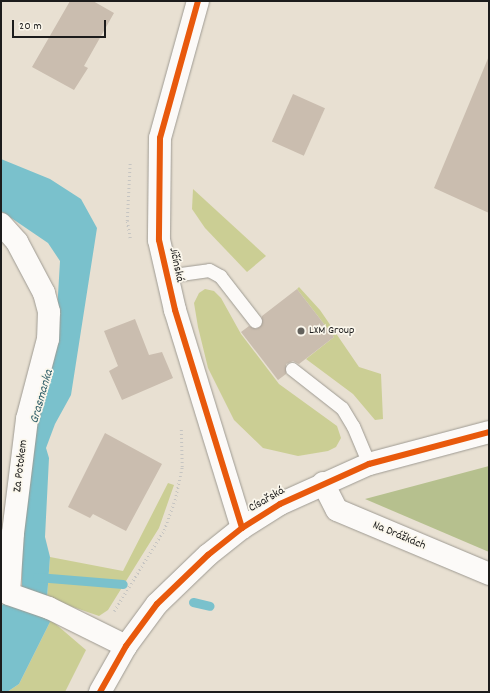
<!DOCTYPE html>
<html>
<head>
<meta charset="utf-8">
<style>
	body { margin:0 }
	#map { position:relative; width:490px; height:693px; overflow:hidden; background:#e8e0d2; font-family:Dekko,sans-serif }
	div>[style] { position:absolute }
	.green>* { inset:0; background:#cbce94 }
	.forest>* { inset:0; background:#b6c08e }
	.water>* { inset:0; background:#7ac1cc }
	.stream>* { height:9px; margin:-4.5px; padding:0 4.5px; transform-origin:4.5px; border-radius:4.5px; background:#7ac1cc }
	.building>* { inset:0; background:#cabdaf; transform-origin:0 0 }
	.path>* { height:2.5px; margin-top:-1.25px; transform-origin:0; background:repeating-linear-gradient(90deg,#c6c5c2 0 1px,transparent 0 4px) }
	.roads { filter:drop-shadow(0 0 1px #9e9a92) drop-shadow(0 0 1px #9e9a92) }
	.service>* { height:13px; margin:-6.5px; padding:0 6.5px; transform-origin:6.5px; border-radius:6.5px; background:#fcfaf8 }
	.minor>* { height:22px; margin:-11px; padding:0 11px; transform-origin:11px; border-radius:11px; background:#fcfaf8 }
	.tertiary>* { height:22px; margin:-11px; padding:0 11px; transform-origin:11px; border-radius:11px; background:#fcfaf8 }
	.cycleway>* { height:6px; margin:-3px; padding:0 3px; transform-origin:3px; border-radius:3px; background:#e8590c }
	.dots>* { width:11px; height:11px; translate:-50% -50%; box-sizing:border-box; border:2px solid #fbf7ec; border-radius:50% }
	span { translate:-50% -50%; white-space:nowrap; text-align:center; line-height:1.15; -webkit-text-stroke:3.5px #fbf7ec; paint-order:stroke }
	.street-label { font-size:12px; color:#1c1c1c }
	.poi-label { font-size:12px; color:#1c1c1c }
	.left { translate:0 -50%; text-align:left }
	.water-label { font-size:13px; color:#31606a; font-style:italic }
	.frame { position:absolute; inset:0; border:2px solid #1c1c1c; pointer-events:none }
	.scale { position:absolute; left:12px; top:20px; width:94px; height:18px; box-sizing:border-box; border:2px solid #1c1c1c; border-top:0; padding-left:5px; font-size:12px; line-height:14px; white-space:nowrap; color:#1c1c1c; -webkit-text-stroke:3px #fbf7ec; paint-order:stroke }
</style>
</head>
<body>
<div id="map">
	<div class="green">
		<div style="clip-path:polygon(193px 189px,266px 256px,247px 272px,205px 228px,192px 209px)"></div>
		<div style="clip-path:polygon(299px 287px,320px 310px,359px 367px,381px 374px,383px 419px,375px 420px,353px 394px,306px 359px,334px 337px,297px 289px)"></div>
		<div style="clip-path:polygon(205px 289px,214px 291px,221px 298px,241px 334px,279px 384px,337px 426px,341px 438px,336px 447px,328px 451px,298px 456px,263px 448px,234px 420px,208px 368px,198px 327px,194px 303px,199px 293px)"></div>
		<div style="clip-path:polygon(168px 483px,174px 485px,159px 528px,108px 610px,99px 616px,47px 598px,50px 557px,123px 571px)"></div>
		<div style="clip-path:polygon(51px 620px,86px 650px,65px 692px,7px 692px,19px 684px)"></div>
	</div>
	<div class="forest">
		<div style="clip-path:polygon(489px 466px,489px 552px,365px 499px)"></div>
	</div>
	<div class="water">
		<div style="clip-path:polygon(1px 159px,50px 179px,81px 199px,97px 228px,71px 395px,55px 424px,46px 448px,49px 458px,45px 537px,50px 557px,47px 598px,51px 620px,19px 684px,7px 692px,1px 692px,1px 607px,3px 604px,17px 605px,22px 589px,22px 533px,35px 419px,57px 312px,60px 261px,48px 243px,1px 211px)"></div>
	</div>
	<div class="stream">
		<div style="left:37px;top:577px;width:86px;rotate:4.7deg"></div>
		<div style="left:193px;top:602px;width:17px;rotate:13deg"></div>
	</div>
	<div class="building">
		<div style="clip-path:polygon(70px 1px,93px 1px,114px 13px,84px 66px,88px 68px,74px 90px,32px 67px)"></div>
		<div style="clip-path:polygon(489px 56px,489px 213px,434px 188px)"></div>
		<div style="left:293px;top:94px;width:35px;height:52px;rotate:24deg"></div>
		<div style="clip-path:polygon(297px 289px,334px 337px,299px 364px,293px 361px,286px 364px,286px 374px,278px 380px,241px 332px,249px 326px,256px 329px,260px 327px,262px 316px)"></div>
		<div style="clip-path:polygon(135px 319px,149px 355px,162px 352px,173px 378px,122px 400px,109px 371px,118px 366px,104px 331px)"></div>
		<div style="clip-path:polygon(105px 433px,162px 464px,126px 531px,93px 514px,90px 518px,68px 507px)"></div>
	</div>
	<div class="path">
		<div style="left:130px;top:238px;width:17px;rotate:-100deg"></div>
		<div style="left:127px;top:221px;width:59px;rotate:-87.1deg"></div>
		<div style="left:114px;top:611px;width:95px;rotate:-58.3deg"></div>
		<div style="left:164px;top:530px;width:32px;rotate:-70deg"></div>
		<div style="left:175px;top:500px;width:34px;rotate:-78deg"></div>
		<div style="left:182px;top:467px;width:40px;rotate:-91.4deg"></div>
	</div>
	<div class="roads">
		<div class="service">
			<div style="left:166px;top:276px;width:43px;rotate:-7.9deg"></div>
			<div style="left:209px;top:270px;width:13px;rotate:29deg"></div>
			<div style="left:220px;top:276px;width:57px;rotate:52.1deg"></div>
			<div style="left:292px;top:369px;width:63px;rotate:38deg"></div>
			<div style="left:342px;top:408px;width:21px;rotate:59deg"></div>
			<div style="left:353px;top:426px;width:41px;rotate:67.2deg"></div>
		</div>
		<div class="minor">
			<div style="left:198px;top:1px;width:142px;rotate:105.5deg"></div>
			<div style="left:160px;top:138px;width:102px;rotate:90.6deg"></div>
			<div style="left:159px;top:240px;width:72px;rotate:77.1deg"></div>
			<div style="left:175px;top:310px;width:228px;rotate:72.9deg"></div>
			<div style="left:1px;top:224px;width:24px;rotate:48deg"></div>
			<div style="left:17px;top:242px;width:58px;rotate:62.1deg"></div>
			<div style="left:44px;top:293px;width:20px;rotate:75deg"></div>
			<div style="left:49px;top:312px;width:27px;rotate:92deg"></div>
			<div style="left:48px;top:339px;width:83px;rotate:104.7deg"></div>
			<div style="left:27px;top:419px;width:115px;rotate:97deg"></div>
			<div style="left:13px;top:533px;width:61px;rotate:93.8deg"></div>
			<div style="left:9px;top:594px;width:42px;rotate:19.3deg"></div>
			<div style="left:49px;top:608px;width:86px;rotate:26.3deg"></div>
			<div style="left:323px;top:483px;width:30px;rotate:63deg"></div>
			<div style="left:337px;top:510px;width:165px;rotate:22.8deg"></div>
		</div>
		<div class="tertiary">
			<div style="left:100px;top:692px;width:53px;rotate:-60.5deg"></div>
			<div style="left:126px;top:646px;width:52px;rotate:-53.6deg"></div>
			<div style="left:157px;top:604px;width:71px;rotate:-43.9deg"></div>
			<div style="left:208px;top:555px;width:43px;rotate:-38.5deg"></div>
			<div style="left:242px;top:528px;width:45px;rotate:-32.3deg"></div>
			<div style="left:280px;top:504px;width:98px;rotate:-24.2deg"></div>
			<div style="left:369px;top:464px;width:124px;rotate:-14.9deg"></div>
		</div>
	</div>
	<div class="cycleway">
		<div style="left:198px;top:1px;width:142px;rotate:105.5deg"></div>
		<div style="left:160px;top:138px;width:102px;rotate:90.6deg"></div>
		<div style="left:159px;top:240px;width:72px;rotate:77.1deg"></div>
		<div style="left:175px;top:310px;width:228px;rotate:72.9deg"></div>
		<div style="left:100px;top:692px;width:53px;rotate:-60.5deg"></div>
		<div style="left:126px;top:646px;width:52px;rotate:-53.6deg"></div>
		<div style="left:157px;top:604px;width:71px;rotate:-43.9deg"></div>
		<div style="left:208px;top:555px;width:43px;rotate:-38.5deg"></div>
		<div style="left:242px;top:528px;width:45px;rotate:-32.3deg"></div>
		<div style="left:280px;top:504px;width:98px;rotate:-24.2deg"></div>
		<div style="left:369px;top:464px;width:124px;rotate:-14.9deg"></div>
	</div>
	<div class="dots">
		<div style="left:301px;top:331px;background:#63615c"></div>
	</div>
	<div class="street-label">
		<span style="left:176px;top:265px;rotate:78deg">Jičínská</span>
		<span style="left:21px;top:466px;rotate:-83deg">Za Potokem</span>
		<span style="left:267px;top:500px;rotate:-30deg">Císařská</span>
		<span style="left:399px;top:536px;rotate:23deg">Na Drážkách</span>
	</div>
	<div class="poi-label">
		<span class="left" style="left:309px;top:331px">LXM Group</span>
	</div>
	<div class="water-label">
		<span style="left:43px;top:397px;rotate:-74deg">Grasmanka</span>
	</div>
	<div class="frame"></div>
	<div class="scale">20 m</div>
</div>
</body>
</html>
